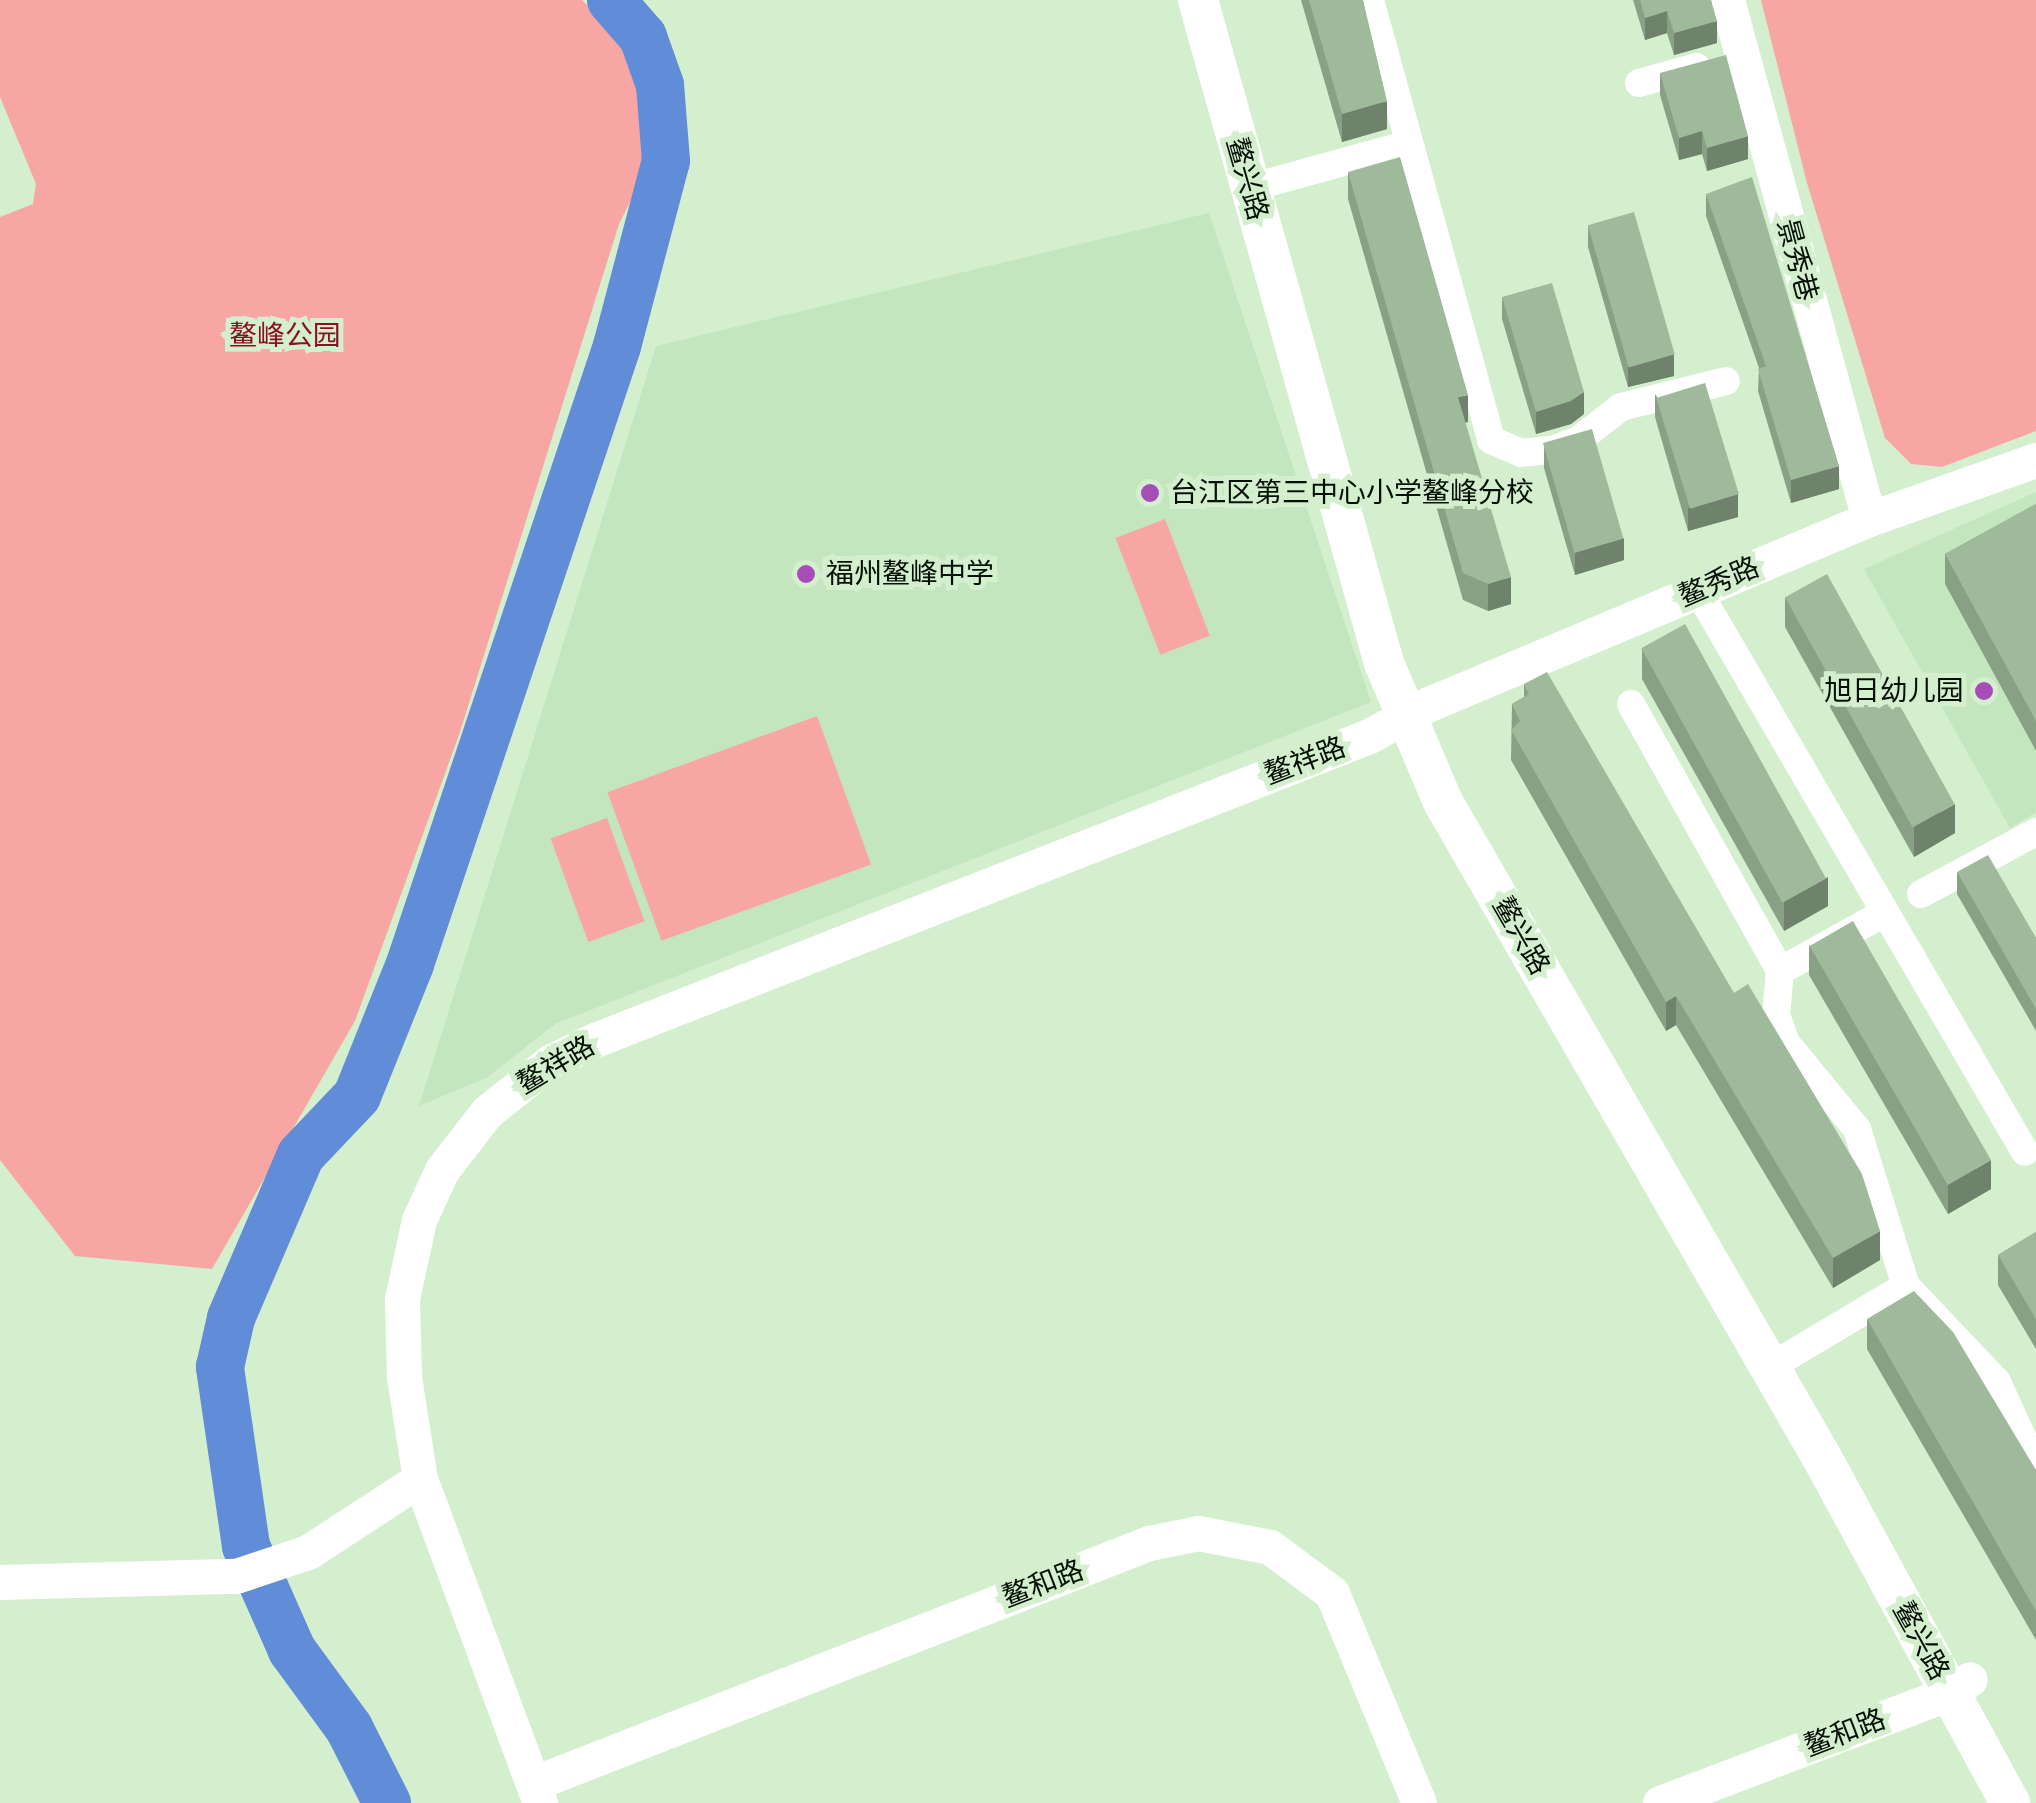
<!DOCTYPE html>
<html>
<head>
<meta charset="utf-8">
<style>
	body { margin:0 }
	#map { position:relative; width:2036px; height:1803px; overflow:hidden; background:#d3efce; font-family:"Fira Sans","Noto Sans SC",sans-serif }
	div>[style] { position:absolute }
	.built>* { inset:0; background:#c4e6be }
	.green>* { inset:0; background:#f8a6a4; transform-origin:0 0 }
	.river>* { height:48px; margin:-24px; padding:0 24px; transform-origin:24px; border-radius:24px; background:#618cd7 }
	.minor>* { height:28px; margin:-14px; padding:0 14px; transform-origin:14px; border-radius:14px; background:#fff }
	.tertiary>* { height:35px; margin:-17.5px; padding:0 17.5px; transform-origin:17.5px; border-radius:17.5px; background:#fff }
	.secondary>* { height:40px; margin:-20px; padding:0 20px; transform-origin:20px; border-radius:20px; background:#fff }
	.wall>* { inset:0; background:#88a084 }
	.shaded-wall>* { inset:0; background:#6f826c }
	.building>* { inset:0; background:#9eba9a; transform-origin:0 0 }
	.dots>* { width:28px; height:28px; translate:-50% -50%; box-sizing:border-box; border:5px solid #d3efce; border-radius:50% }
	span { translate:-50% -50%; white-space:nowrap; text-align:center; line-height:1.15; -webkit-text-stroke:10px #d3efce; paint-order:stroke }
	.street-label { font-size:28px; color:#060f05 }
	.park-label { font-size:28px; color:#8a1123 }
	.poi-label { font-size:28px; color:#060f05 }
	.left { translate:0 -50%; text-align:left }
	.right { translate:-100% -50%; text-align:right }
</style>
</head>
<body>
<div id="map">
	<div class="built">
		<div style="clip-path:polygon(1209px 213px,1371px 702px,555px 1024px,488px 1077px,419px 1106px,656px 346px)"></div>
		<div style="clip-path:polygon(2036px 492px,2036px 812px,2010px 828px,1864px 569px)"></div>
	</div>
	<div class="green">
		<div style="clip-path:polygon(0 0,582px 0,625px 45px,643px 102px,643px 176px,619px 224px,459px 735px,355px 1021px,212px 1269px,75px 1256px,0 1160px,0 217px,33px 204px,36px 184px,0 97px)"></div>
		<div style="clip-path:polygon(1761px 0,2036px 0,2036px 431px,1942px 467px,1911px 464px,1885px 438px,1807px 183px)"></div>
		<div style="left:1165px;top:519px;width:125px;height:53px;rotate:69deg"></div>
		<div style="left:817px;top:716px;width:158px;height:223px;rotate:70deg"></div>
		<div style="left:607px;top:818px;width:110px;height:60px;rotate:70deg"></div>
	</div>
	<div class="river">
		<div style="left:387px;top:1803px;width:84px;rotate:-116.9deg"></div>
		<div style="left:349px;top:1728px;width:97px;rotate:-126.2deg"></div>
		<div style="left:292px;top:1650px;width:114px;rotate:-113.9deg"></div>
		<div style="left:246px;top:1546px;width:181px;rotate:-98.3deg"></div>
		<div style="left:220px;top:1367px;width:50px;rotate:-77.3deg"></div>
		<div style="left:231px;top:1318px;width:177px;rotate:-66.8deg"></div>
		<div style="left:301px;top:1155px;width:81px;rotate:-46.5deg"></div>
		<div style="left:357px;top:1096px;width:142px;rotate:-68.1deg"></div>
		<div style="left:410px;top:964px;width:652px;rotate:-71.48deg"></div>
		<div style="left:617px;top:346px;width:191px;rotate:-75.2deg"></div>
		<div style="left:666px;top:161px;width:76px;rotate:-94.5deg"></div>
		<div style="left:660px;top:85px;width:51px;rotate:-109.5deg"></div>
		<div style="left:643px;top:37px;width:49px;rotate:-130.9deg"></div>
	</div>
	<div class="minor">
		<div style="left:1370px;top:0;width:456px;rotate:74.6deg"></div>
		<div style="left:1491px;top:440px;width:33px;rotate:23deg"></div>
		<div style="left:1521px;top:453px;width:31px;rotate:-6deg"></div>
		<div style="left:1552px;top:450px;width:30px;rotate:-21deg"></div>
		<div style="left:1580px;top:439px;width:52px;rotate:-38deg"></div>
		<div style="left:1621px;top:407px;width:108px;rotate:-13.9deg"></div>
		<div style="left:1639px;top:83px;width:60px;rotate:-15.4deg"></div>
		<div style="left:1249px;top:188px;width:166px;rotate:-15.4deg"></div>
		<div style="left:1698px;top:591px;width:649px;rotate:59.76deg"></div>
		<div style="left:1631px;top:704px;width:306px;rotate:60.8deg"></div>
		<div style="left:1780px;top:971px;width:44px;rotate:95.2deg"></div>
		<div style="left:1776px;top:1015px;width:30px;rotate:70deg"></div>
		<div style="left:1786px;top:1043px;width:112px;rotate:50.5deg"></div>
		<div style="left:1857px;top:1129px;width:164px;rotate:72.7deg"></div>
		<div style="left:1906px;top:1286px;width:132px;rotate:46.5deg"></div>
		<div style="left:1997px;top:1382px;width:94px;rotate:65.4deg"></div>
		<div style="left:1921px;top:894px;width:131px;rotate:-28.3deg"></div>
		<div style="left:1780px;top:971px;width:117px;rotate:-29.2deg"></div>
		<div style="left:1770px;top:1367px;width:158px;rotate:-30.8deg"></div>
	</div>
	<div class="tertiary">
		<div style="left:1727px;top:0;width:538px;rotate:74.7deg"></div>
		<div style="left:0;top:1582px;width:236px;rotate:-1.5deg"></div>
		<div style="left:236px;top:1576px;width:76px;rotate:-18.4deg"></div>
		<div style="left:308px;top:1552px;width:134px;rotate:-33.1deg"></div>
		<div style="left:537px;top:1782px;width:657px;rotate:-21.33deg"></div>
		<div style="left:1149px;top:1543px;width:50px;rotate:-11.5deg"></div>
		<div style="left:1198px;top:1533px;width:73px;rotate:11deg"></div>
		<div style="left:1270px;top:1547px;width:77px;rotate:36.6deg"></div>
		<div style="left:1332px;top:1593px;width:227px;rotate:67.5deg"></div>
		<div style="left:540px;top:1803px;width:346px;rotate:-110.3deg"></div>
		<div style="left:420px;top:1479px;width:103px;rotate:-98.9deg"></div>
		<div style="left:404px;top:1377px;width:78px;rotate:-91.5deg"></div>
		<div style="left:402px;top:1299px;width:81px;rotate:-77.9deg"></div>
		<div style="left:419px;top:1220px;width:55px;rotate:-65.3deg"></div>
		<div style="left:442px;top:1170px;width:73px;rotate:-52.2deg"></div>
		<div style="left:487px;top:1112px;width:80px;rotate:-38.4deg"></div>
		<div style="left:550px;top:1062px;width:50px;rotate:-26.1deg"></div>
		<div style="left:595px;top:1040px;width:832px;rotate:-21.44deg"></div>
		<div style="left:1369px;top:736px;width:68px;rotate:-28.1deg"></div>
		<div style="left:1429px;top:704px;width:477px;rotate:-22.8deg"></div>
		<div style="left:1869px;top:519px;width:177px;rotate:-19.5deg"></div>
		<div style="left:1660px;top:1803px;width:310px;rotate:-20.8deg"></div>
		<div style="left:1950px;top:1693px;width:24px;rotate:-35deg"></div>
	</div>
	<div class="secondary">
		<div style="left:1198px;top:0;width:689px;rotate:74.33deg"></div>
		<div style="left:1384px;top:663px;width:151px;rotate:67deg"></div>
		<div style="left:1443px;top:802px;width:755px;rotate:59.97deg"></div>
		<div style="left:1821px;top:1456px;width:395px;rotate:61.4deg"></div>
	</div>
	<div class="wall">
		<div style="clip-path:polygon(1301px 0,1363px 0,1387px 129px,1342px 142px)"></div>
		<div style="clip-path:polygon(1633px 0,1711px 0,1717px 43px,1674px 55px,1667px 33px,1645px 40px)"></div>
		<div style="clip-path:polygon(1660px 73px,1748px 159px,1707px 171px,1702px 154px,1679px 160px,1660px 95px)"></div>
		<div style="clip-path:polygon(1348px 172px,1468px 422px,1465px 422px,1511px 604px,1488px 611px,1463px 600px,1348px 199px)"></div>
		<div style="clip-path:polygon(1706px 194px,1839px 489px,1791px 503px,1758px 391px,1759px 368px,1706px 216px)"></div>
		<div style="clip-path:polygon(1588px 225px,1674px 376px,1628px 387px,1588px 247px)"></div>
		<div style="clip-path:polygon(1502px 297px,1584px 414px,1571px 424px,1536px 434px,1502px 319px)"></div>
		<div style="clip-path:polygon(1655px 394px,1738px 517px,1688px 531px,1655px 417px)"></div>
		<div style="clip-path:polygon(1544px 446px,1624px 560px,1575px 575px,1544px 468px)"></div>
		<div style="clip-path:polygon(2036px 504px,2036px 751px,1945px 584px,1945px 554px)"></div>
		<div style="clip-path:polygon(1785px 597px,1955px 833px,1914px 857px,1785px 627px)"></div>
		<div style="clip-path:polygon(1642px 649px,1828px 906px,1784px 931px,1642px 679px)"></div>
		<div style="clip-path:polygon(1524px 684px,1880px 1260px,1833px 1288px,1676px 1025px,1666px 1031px,1511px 760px,1512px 704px,1524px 697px)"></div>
		<div style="clip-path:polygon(1957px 872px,2036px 938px,2036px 1031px,1957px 894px)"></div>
		<div style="clip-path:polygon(1809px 945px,1991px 1189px,1948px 1214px,1809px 975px)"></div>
		<div style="clip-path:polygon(2036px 1232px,2036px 1349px,1998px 1285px,1998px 1255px)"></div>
		<div style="clip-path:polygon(1867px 1319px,2036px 1470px,2036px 1640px,1867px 1349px)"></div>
	</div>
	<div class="shaded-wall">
		<div style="clip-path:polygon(1667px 11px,1667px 33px,1645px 40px,1645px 18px)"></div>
		<div style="clip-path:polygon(1717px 21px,1717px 43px,1674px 55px,1674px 33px)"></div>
		<div style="clip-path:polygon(1387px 101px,1387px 129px,1342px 142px,1342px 114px)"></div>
		<div style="clip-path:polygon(1702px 131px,1702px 154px,1679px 160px,1679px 138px)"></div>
		<div style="clip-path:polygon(1748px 136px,1748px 159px,1707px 171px,1707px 148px)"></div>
		<div style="clip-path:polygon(1674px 354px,1674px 376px,1628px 387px,1628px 365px)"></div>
		<div style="clip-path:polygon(1584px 392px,1584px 414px,1571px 424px,1536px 434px,1536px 412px)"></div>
		<div style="clip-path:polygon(1468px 395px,1468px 422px,1458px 425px,1458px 397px)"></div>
		<div style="clip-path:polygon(1839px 466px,1839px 489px,1791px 503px,1791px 480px)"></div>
		<div style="clip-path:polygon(1738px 494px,1738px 517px,1688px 531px,1688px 508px)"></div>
		<div style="clip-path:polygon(1624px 538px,1624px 560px,1575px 575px,1575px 553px)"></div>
		<div style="clip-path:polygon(1511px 577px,1511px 604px,1488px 611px,1488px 584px)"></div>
		<div style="clip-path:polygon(1955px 804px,1955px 833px,1914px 857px,1914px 827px)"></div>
		<div style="clip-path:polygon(1828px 877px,1828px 906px,1784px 931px,1784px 902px)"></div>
		<div style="clip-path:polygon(1676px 996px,1676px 1025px,1666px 1031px,1666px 1002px)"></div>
		<div style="clip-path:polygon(1991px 1160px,1991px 1189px,1948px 1214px,1948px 1185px)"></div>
		<div style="clip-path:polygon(1880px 1231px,1880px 1260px,1833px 1288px,1833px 1258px)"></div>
	</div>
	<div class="building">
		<div style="clip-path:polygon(1309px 0,1363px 0,1387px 101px,1342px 114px)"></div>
		<div style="clip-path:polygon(1640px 0,1711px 0,1717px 21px,1674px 33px,1667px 11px,1645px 18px)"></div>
		<div style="clip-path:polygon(1726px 55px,1748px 136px,1707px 148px,1702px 131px,1679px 138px,1660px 73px)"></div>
		<div style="clip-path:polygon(1400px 157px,1468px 395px,1458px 397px,1511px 577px,1488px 584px,1463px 573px,1348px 172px)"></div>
		<div style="clip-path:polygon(1752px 177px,1839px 466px,1791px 480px,1758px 369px,1766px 366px,1706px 194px)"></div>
		<div style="left:1634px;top:212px;width:148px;height:48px;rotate:74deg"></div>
		<div style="clip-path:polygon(1552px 283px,1584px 392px,1571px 401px,1536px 412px,1502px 297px)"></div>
		<div style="left:1705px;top:383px;width:116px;height:51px;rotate:73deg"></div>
		<div style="left:1592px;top:429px;width:114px;height:51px;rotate:74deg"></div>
		<div style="clip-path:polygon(2036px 504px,2036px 721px,1945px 554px)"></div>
		<div style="left:1827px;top:574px;width:263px;height:48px;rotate:61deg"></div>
		<div style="left:1685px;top:624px;width:291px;height:50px;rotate:61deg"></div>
		<div style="clip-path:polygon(1547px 672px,1734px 993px,1748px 984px,1862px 1174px,1880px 1231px,1833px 1258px,1676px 996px,1666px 1002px,1511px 730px,1520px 721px,1512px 704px,1529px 694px,1524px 684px)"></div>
		<div style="clip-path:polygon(1988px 855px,2036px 938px,2036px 1009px,1957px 872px)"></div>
		<div style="left:1853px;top:921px;width:276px;height:50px;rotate:60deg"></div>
		<div style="clip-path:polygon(2036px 1232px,2036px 1319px,1998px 1255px)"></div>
		<div style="clip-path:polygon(1914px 1291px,1953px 1332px,2036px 1470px,2036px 1611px,1867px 1319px)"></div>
	</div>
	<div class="dots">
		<div style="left:1150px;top:493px;background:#a74db8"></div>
		<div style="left:806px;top:574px;background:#a74db8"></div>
		<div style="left:1984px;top:691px;background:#a74db8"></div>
	</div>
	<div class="street-label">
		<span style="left:1247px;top:179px;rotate:74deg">鳌兴路</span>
		<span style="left:1797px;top:260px;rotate:75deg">景秀巷</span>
		<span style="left:1719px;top:582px;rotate:-23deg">鳌秀路</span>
		<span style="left:1305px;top:761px;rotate:-21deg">鳌祥路</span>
		<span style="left:1521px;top:936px;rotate:60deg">鳌兴路</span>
		<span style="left:556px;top:1065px;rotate:-31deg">鳌祥路</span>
		<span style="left:1043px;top:1584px;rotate:-21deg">鳌和路</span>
		<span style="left:1921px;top:1641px;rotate:61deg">鳌兴路</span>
		<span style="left:1845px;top:1733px;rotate:-21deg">鳌和路</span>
	</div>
	<div class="park-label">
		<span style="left:285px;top:336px">鳌峰公园</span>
	</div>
	<div class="poi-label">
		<span class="left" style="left:1170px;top:493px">台江区第三中心小学鳌峰分校</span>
		<span class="left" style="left:826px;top:574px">福州鳌峰中学</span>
		<span class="right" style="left:1964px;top:691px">旭日幼儿园</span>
	</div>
</div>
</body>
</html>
